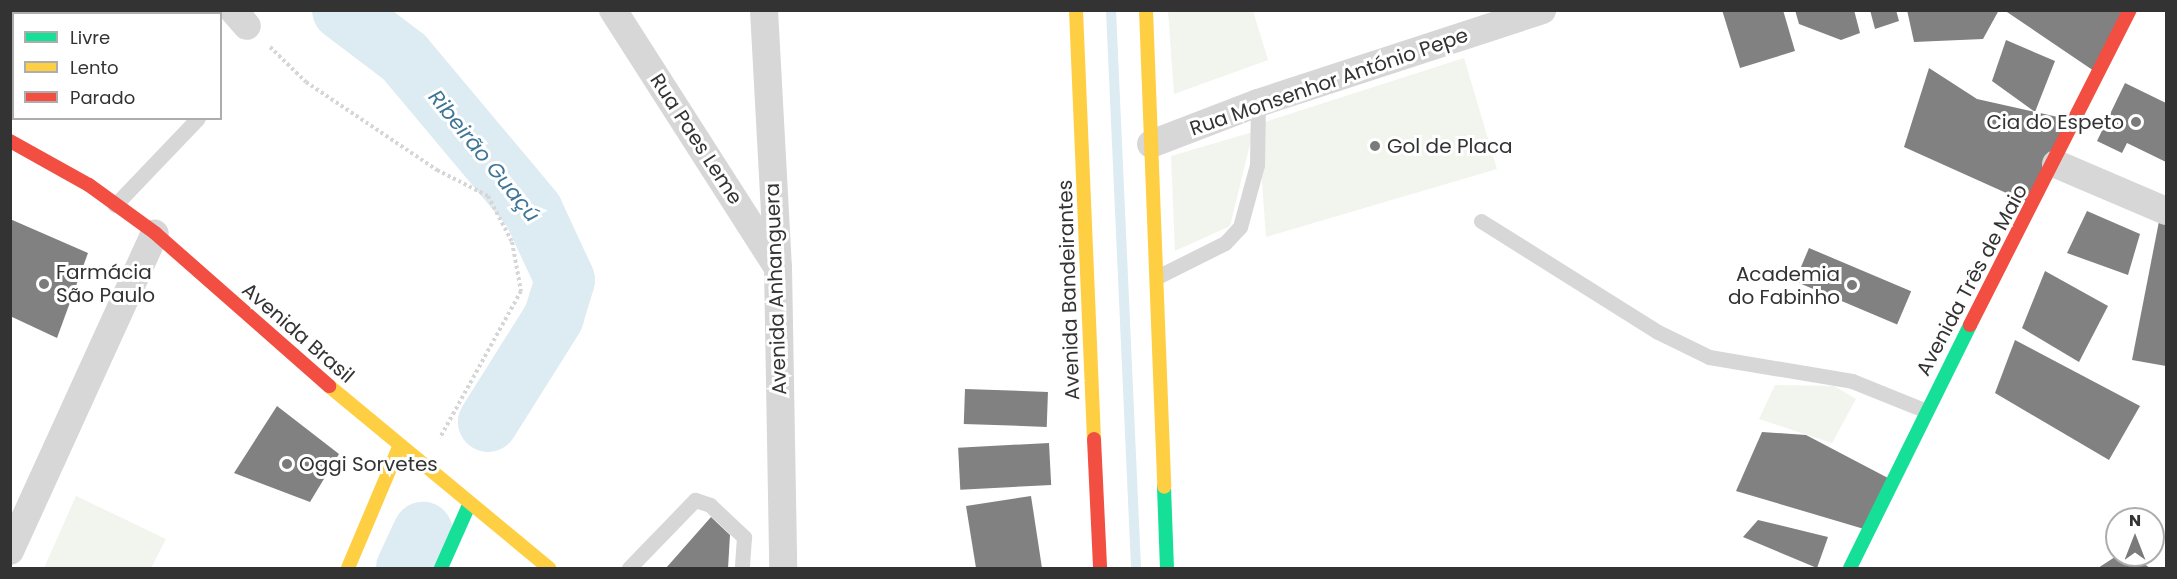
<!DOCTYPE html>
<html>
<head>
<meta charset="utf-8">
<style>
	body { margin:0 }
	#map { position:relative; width:2177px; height:579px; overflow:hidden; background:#fff; font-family:Poppins,sans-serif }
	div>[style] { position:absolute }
	.green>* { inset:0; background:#f1f5ed }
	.stream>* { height:10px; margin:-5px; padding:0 5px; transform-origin:5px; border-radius:5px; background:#ddebf3 }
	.river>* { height:60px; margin:-30px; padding:0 30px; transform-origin:30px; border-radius:30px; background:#ddebf3 }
	.building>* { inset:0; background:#818181; transform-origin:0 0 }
	.path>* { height:4px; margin-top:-2px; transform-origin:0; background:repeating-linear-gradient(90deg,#d6d6d6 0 3px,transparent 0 6px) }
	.lane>* { height:15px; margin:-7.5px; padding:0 7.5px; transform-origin:7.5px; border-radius:7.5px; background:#d7d7d7 }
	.street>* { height:28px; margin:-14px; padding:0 14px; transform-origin:14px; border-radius:14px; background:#d7d7d7 }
	.fast>* { height:14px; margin:-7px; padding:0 7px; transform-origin:7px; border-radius:7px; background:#16e098 }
	.slow>* { height:14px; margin:-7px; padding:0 7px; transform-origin:7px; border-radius:7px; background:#ffcf43 }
	.jam>* { height:14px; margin:-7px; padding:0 7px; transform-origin:7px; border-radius:7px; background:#f24e42 }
	.dots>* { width:16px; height:16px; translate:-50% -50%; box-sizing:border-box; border:3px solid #fff; border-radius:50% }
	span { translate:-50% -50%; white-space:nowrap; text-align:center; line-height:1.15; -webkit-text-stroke:6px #fff; paint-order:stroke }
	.street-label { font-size:20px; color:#333 }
	.poi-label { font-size:20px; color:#333 }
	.right { translate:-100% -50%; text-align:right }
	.left { translate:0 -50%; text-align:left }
	.water-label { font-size:21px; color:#3f7597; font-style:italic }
	.frame { position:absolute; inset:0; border:12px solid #333; pointer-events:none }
	.legend { position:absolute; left:12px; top:12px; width:210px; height:108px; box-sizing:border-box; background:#fff; border:2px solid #adadad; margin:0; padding:8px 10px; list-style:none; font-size:18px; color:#333 }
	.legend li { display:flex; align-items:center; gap:12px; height:30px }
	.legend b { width:30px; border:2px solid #adadad }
	.north { position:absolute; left:2105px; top:507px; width:60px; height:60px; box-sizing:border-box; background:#fff; border:2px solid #adadad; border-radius:50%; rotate:0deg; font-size:16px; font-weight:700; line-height:24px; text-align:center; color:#333 }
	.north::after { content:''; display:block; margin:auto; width:21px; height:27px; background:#7a7a7a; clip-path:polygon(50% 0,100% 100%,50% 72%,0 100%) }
</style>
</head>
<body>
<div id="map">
	<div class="green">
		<div style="clip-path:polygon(1168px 11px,1253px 11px,1268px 60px,1174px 94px)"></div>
		<div style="clip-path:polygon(1464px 58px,1497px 169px,1266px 237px,1258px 124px)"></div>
		<div style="clip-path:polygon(1253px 132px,1230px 226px,1175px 251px,1171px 156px)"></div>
		<div style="clip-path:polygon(1775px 385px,1834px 386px,1856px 399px,1832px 443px,1759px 419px)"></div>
		<div style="clip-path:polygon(76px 496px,166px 539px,151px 568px,44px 568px)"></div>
	</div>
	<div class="stream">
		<div style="left:1111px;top:10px;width:559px;rotate:87.43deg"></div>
	</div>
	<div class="river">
		<div style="left:342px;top:10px;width:78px;rotate:37.2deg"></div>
		<div style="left:404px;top:57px;width:201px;rotate:50deg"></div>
		<div style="left:533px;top:211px;width:76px;rotate:65.1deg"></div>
		<div style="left:565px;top:280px;width:39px;rotate:107deg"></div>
		<div style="left:554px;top:317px;width:124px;rotate:122.2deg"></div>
		<div style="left:406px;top:568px;width:40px;rotate:-65deg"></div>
	</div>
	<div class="building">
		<div style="clip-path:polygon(1722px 10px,1783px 10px,1795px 51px,1740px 68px)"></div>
		<div style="clip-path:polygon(1795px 10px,1854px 10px,1860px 33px,1841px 40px,1799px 24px)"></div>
		<div style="clip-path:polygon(1870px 10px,1896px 10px,1899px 21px,1875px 29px)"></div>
		<div style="clip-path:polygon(1907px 10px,1999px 10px,1983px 39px,1914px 42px)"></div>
		<div style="clip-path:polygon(2004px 10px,2128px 10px,2097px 73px)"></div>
		<div style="clip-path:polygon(2006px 40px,2055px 61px,2035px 112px,1992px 81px)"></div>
		<div style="clip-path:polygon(1929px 68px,1977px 99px,2076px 121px,2033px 205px,1904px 147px)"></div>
		<div style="clip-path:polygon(2125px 83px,2166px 103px,2166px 162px,2127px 143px,2122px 153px,2097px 141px)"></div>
		<div style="clip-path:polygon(2087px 211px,2140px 234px,2128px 275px,2067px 253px)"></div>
		<div style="clip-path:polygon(2161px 211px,2166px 213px,2166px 366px,2132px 360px)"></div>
		<div style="clip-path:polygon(10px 219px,88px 253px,57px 338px,10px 316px)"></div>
		<div style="left:1809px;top:248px;width:111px;height:36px;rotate:23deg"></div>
		<div style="clip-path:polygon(2045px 271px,2108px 306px,2079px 362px,2022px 328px)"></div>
		<div style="clip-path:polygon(2015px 340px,2140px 406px,2109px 460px,1995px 393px)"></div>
		<div style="left:965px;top:389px;width:83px;height:35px;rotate:2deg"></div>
		<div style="clip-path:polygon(277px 406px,339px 454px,310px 502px,234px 473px)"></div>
		<div style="clip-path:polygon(1762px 432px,1806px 435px,1888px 478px,1864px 529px,1736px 491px)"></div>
		<div style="left:1049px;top:443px;width:42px;height:91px;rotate:87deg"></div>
		<div style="clip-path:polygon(1031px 496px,1042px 568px,976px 568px,966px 506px)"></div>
		<div style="clip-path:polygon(711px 517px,730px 535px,728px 568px,666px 568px)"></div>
		<div style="clip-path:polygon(1758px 520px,1828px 537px,1817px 568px,1743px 537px)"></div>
		<div style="clip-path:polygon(2118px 555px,2131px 555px,2150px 568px,2098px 568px)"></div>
	</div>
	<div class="path">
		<div style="left:270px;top:47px;width:50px;rotate:44.2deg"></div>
		<div style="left:306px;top:82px;width:158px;rotate:33.9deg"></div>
		<div style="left:437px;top:170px;width:57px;rotate:27deg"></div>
		<div style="left:488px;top:196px;width:52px;rotate:62.4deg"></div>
		<div style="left:512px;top:242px;width:50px;rotate:79.6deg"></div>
		<div style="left:521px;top:291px;width:168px;rotate:118.9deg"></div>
	</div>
	<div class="lane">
		<div style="left:10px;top:106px;width:6px;rotate:-45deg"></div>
		<div style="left:115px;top:205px;width:120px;rotate:-46.3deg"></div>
		<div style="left:1481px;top:221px;width:209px;rotate:32.1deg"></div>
		<div style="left:1658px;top:332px;width:57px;rotate:26.1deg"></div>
		<div style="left:1709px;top:357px;width:145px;rotate:9.5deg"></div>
		<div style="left:1852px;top:381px;width:78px;rotate:21.9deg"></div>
		<div style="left:1157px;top:277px;width:76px;rotate:-26.6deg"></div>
		<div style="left:1225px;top:243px;width:22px;rotate:-47deg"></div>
		<div style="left:1240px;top:227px;width:64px;rotate:-74.7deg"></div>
		<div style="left:1257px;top:165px;width:62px;rotate:-89.1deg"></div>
		<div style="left:629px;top:568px;width:95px;rotate:-45.9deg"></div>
		<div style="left:695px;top:500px;width:16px;rotate:18deg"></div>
		<div style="left:710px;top:505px;width:47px;rotate:43.3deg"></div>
		<div style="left:744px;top:537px;width:31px;rotate:94deg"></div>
	</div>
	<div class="street">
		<div style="left:233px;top:10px;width:21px;rotate:49deg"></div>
		<div style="left:613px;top:10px;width:303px;rotate:57.4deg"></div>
		<div style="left:764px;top:10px;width:257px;rotate:86.9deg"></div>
		<div style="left:778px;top:267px;width:301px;rotate:89deg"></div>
		<div style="left:1151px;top:144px;width:115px;rotate:-21deg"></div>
		<div style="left:1258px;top:103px;width:299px;rotate:-18.1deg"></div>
		<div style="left:2056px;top:164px;width:120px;rotate:23.1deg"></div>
		<div style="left:10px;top:551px;width:349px;rotate:-65.5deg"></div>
	</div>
	<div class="fast">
		<div style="left:1164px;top:487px;width:81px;rotate:87.9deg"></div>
		<div style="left:441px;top:568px;width:69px;rotate:-66deg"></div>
		<div style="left:1850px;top:568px;width:271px;rotate:-63.7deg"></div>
	</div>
	<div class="slow">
		<div style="left:1076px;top:10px;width:429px;rotate:87.6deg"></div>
		<div style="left:1146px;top:10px;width:477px;rotate:87.8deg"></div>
		<div style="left:329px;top:386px;width:286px;rotate:39.6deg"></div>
		<div style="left:348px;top:568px;width:131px;rotate:-67.1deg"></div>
	</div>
	<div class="jam">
		<div style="left:10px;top:141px;width:90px;rotate:29.1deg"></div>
		<div style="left:89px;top:185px;width:82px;rotate:36deg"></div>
		<div style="left:155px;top:233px;width:232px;rotate:41.3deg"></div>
		<div style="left:1970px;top:325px;width:353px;rotate:-63.1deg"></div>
		<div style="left:1094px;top:439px;width:129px;rotate:87.3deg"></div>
	</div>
	<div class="dots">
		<div style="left:2136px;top:122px;background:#7a7a7a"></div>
		<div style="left:1375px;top:146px;background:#7a7a7a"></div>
		<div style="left:44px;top:284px;background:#7a7a7a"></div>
		<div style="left:1852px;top:285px;background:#7a7a7a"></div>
		<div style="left:287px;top:464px;background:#7a7a7a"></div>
	</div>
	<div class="street-label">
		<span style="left:1329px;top:82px;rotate:-19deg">Rua Monsenhor António Pepe</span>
		<span style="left:696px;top:139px;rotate:57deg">Rua Paes Leme</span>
		<span style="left:1972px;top:280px;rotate:-62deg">Avenida Três de Maio</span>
		<span style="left:776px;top:289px;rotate:-92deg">Avenida Anhanguera</span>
		<span style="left:1069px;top:290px;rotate:-92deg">Avenida Bandeirantes</span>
		<span style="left:298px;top:333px;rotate:41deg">Avenida Brasil</span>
	</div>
	<div class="poi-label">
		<span class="right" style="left:2124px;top:122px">Cia do Espeto</span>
		<span class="left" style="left:1387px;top:146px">Gol de Placa</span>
		<span class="left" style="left:56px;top:284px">Farmácia<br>São Paulo</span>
		<span class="right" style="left:1840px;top:286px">Academia<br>do Fabinho</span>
		<span class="left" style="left:299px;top:464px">Oggi Sorvetes</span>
	</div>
	<div class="water-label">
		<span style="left:484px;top:156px;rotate:51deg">Ribeirão Guaçú</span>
	</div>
	<div class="frame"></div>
	<ul class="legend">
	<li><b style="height:8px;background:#16e098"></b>Livre</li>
	<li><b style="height:8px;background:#ffcf43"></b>Lento</li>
	<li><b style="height:8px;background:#f24e42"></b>Parado</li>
	</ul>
	<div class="north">N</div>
</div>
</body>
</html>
